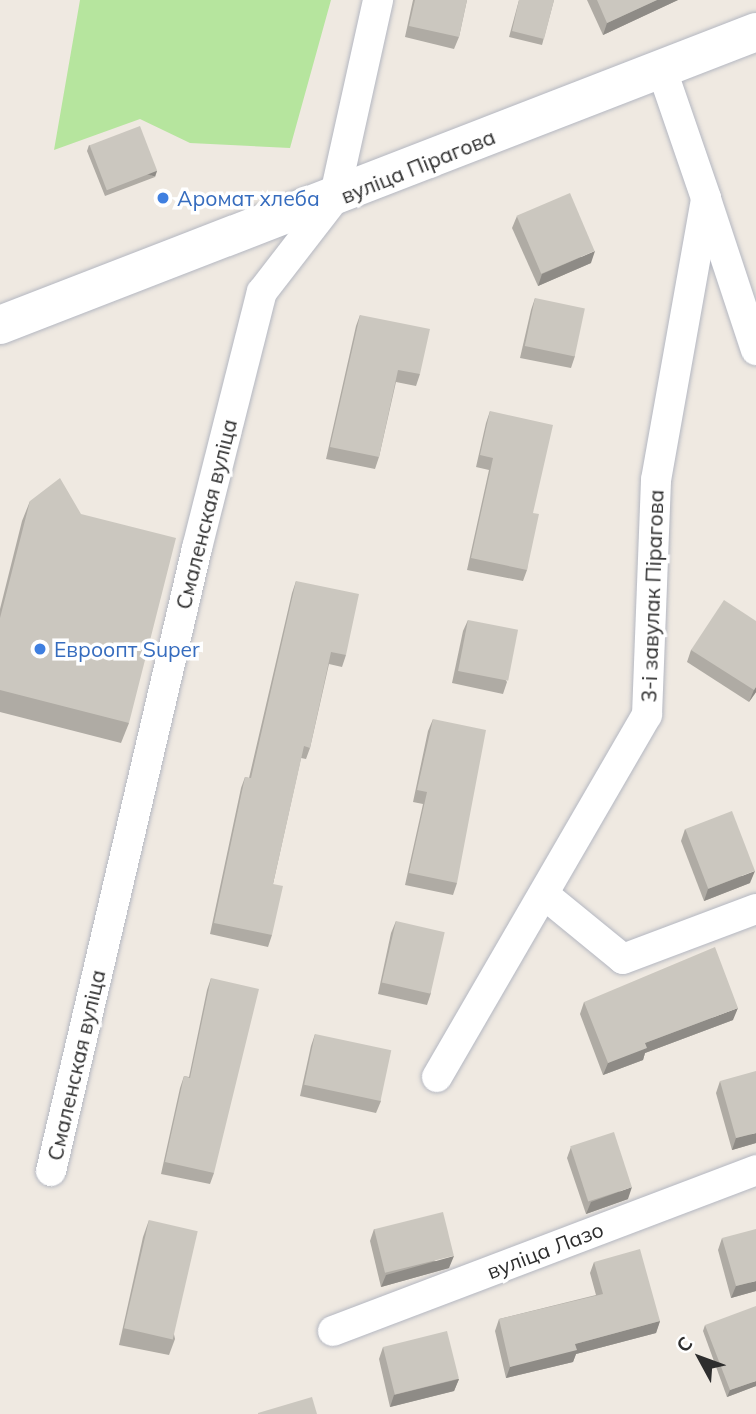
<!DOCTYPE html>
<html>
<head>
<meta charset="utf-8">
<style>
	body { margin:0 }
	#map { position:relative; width:756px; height:1414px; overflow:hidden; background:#efe9e1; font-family:Mulish,sans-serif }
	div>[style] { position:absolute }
	.green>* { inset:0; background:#b6e59e }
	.roads { filter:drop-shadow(0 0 2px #b4b7c1) drop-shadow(0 0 2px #b4b7c1) }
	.minor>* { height:30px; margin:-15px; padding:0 15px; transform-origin:15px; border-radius:15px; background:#fff }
	.secondary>* { height:38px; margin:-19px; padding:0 19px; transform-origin:19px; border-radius:19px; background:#fff }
	.wall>* { inset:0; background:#afaba4 }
	.shaded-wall>* { inset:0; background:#8e8b86; transform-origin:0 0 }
	.building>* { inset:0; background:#cbc7bf; transform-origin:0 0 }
	.dots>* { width:19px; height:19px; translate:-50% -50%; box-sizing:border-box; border:4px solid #fff; border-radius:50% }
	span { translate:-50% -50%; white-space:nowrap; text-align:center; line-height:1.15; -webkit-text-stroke:7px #fff; paint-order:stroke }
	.street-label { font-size:21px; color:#2e2e2e }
	.shop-label { font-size:21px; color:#366cbe }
	.left { translate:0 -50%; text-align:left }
	.north { position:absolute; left:665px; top:1323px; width:70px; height:70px; -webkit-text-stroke:5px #fff; paint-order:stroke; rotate:311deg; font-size:19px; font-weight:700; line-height:28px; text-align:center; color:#2e2e2e }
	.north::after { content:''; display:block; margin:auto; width:24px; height:32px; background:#2e2e2e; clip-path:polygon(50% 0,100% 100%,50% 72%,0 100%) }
</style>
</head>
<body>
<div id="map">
	<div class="green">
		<div style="clip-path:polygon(80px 0,331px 0,290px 148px,190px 143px,140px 119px,54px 150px)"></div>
	</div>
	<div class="roads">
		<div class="minor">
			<div style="left:707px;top:202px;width:156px;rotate:71.7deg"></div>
			<div style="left:546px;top:896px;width:99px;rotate:39.3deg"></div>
			<div style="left:623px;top:959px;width:142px;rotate:-20.6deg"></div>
			<div style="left:437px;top:1077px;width:419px;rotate:-59.9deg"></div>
			<div style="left:647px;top:715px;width:235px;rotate:-87.8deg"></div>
			<div style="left:656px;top:480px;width:286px;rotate:-79.9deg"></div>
			<div style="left:706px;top:198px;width:135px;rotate:-109deg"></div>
			<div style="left:51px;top:1171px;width:640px;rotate:-76.81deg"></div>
			<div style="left:197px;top:548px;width:264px;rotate:-75.8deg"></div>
			<div style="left:262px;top:292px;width:118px;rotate:-52.3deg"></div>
			<div style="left:334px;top:199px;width:204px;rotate:-77.5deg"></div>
			<div style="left:333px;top:1331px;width:453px;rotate:-20.8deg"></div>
		</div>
		<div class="secondary">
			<div style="left:0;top:325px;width:811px;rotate:-21.18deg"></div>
		</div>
	</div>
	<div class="wall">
		<div style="clip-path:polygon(413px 0,467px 0,459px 37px,454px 49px,405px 37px)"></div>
		<div style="clip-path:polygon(519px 0,554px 0,542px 45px,509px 37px)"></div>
		<div style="clip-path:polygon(587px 0,678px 0,603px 35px)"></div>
		<div style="clip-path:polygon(89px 145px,155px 177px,105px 196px,87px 151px)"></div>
		<div style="clip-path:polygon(517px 216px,591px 263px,538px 286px,512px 228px)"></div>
		<div style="clip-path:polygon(535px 298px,575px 356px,571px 368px,520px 358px,531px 310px)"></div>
		<div style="clip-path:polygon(360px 315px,420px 374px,416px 386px,396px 382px,379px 457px,375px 469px,326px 459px,356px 326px)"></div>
		<div style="clip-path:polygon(490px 411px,533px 513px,527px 570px,523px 581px,467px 570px,489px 470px,476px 467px,486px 423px)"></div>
		<div style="clip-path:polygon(30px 501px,129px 723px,121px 743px,0 712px,0 609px,22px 521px)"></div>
		<div style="clip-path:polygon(296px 581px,346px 655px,342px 667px,329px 664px,310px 748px,306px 759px,301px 758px,273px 884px,272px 935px,268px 947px,210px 934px,241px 788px,245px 777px,249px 778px,292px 593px)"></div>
		<div style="clip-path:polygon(468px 620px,507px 682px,503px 694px,452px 683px,463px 631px)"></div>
		<div style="clip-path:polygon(756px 621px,756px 692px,749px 702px,687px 662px,691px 650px)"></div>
		<div style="clip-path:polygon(433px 719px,457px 883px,453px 895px,405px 885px,423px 804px,413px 802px,428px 731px)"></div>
		<div style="clip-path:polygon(685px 829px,750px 883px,704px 901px,681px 841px)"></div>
		<div style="clip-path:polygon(396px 921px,431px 993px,427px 1005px,378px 994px,391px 933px)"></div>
		<div style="clip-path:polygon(211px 978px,214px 1173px,210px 1184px,161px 1174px,180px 1088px,184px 1076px,189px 1077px,207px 990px)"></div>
		<div style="clip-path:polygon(584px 1002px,733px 1020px,645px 1053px,643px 1060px,603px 1075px,580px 1014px)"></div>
		<div style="clip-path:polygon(315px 1034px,381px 1101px,376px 1113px,300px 1096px,311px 1046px)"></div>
		<div style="clip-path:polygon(720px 1081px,756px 1143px,732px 1150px,716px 1093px)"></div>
		<div style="clip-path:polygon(571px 1147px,628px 1199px,586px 1214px,567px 1158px)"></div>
		<div style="clip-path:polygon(149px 1220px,175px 1339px,169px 1355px,119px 1345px,143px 1237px)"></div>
		<div style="clip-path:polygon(374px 1229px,449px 1268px,381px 1287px,370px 1241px)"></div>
		<div style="clip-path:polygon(722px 1238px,756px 1291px,731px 1298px,718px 1250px)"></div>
		<div style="clip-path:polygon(594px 1262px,660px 1321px,656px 1333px,576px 1354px,573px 1362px,506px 1378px,495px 1331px,499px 1319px,596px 1295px,590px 1273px)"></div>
		<div style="clip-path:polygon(705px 1325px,756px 1386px,727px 1397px,703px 1331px)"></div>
		<div style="clip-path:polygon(383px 1347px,459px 1379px,454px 1391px,390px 1407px,379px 1359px)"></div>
	</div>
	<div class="shaded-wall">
		<div style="clip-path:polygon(657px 0,678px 0,603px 35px,607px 23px)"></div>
		<div style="left:157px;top:171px;width:6px;height:53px;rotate:108deg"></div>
		<div style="clip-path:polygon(595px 251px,591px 263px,538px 286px,542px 274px)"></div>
		<div style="clip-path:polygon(756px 687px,756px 692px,749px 702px,754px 690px)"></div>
		<div style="clip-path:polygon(755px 871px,750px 883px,704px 901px,708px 889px)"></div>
		<div style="clip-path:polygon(738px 1008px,733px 1020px,645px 1053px,643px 1060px,603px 1075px,608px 1063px,645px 1043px)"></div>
		<div style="clip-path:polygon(756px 1133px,756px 1143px,732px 1150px,736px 1138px)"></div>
		<div style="clip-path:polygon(632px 1187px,628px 1199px,586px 1214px,591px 1202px)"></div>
		<div style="clip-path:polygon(454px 1256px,449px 1268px,381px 1287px,386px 1275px)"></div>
		<div style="clip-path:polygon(756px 1281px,756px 1291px,731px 1298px,736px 1286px)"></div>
		<div style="clip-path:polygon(660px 1321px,656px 1333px,576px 1354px,573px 1362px,506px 1378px,510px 1367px,575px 1344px)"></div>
		<div style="clip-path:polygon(459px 1379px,454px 1391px,390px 1407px,394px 1395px)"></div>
		<div style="clip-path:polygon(756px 1381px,756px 1386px,727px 1397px,730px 1390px)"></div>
	</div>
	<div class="building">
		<div style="clip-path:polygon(415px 0,467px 0,459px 37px,409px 26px)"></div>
		<div style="clip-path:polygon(519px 0,554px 0,544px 39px,512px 31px)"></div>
		<div style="clip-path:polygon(597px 0,657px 0,607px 23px)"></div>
		<div style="left:140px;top:126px;width:48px;height:54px;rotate:69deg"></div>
		<div style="left:570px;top:193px;width:63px;height:58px;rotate:67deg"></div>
		<div style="left:535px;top:298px;width:51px;height:49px;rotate:12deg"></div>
		<div style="clip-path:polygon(360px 315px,430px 329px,420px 374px,398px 370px,379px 457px,330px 447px)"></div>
		<div style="clip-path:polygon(490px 411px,553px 425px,533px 513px,539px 514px,527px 570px,471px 558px,493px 458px,480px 455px)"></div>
		<div style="clip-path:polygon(60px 478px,81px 514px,176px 538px,129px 723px,0 690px,0 618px,30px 501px)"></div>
		<div style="clip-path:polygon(296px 581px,359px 594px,346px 655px,331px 652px,310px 748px,304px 746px,273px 884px,283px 886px,272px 935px,214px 923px,245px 777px,251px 778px)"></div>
		<div style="clip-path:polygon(724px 600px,756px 621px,756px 687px,754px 690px,691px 650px)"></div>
		<div style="left:468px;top:620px;width:51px;height:52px;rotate:11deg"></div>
		<div style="clip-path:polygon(433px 719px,486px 730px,457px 883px,409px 873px,427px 792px,417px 790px)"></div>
		<div style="left:732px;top:811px;width:64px;height:50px;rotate:69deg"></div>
		<div style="left:396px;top:921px;width:50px;height:63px;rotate:13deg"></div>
		<div style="clip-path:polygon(715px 947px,738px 1008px,645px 1043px,647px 1048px,608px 1063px,584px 1002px)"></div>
		<div style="clip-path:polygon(211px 978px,259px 989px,214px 1173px,165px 1162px,184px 1076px,190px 1078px)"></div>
		<div style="left:315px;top:1034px;width:78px;height:52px;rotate:12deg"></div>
		<div style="clip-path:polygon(756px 1071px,756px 1133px,736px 1138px,720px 1081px)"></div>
		<div style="left:614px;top:1132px;width:58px;height:46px;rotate:72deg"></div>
		<div style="left:443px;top:1212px;width:45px;height:71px;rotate:76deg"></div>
		<div style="left:149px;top:1220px;width:50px;height:111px;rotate:13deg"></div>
		<div style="clip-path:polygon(756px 1229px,756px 1281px,736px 1286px,722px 1238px)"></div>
		<div style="clip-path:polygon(640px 1249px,660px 1321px,575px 1344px,577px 1350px,510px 1367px,499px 1319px,603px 1294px,594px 1262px)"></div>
		<div style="clip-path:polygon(756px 1306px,756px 1381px,730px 1390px,705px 1325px)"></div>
		<div style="left:447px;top:1331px;width:49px;height:66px;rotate:76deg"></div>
		<div style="clip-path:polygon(312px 1397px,317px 1414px,258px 1414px,258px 1413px)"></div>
	</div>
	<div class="dots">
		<div style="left:163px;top:198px;background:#3f7fe0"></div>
		<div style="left:40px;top:649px;background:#3f7fe0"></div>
	</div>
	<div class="street-label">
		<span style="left:418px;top:166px;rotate:-22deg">вуліца Пірагова</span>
		<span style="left:206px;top:514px;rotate:-76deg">Смаленская вуліца</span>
		<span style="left:652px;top:596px;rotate:-88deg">3-і завулак Пірагова</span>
		<span style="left:76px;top:1065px;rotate:-77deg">Смаленская вуліца</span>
		<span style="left:545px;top:1250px;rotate:-21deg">вуліца Лазо</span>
	</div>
	<div class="shop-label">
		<span class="left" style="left:177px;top:198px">Аромат хлеба</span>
		<span class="left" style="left:54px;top:649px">Евроопт Super</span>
	</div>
	<div class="north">С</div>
</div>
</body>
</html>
